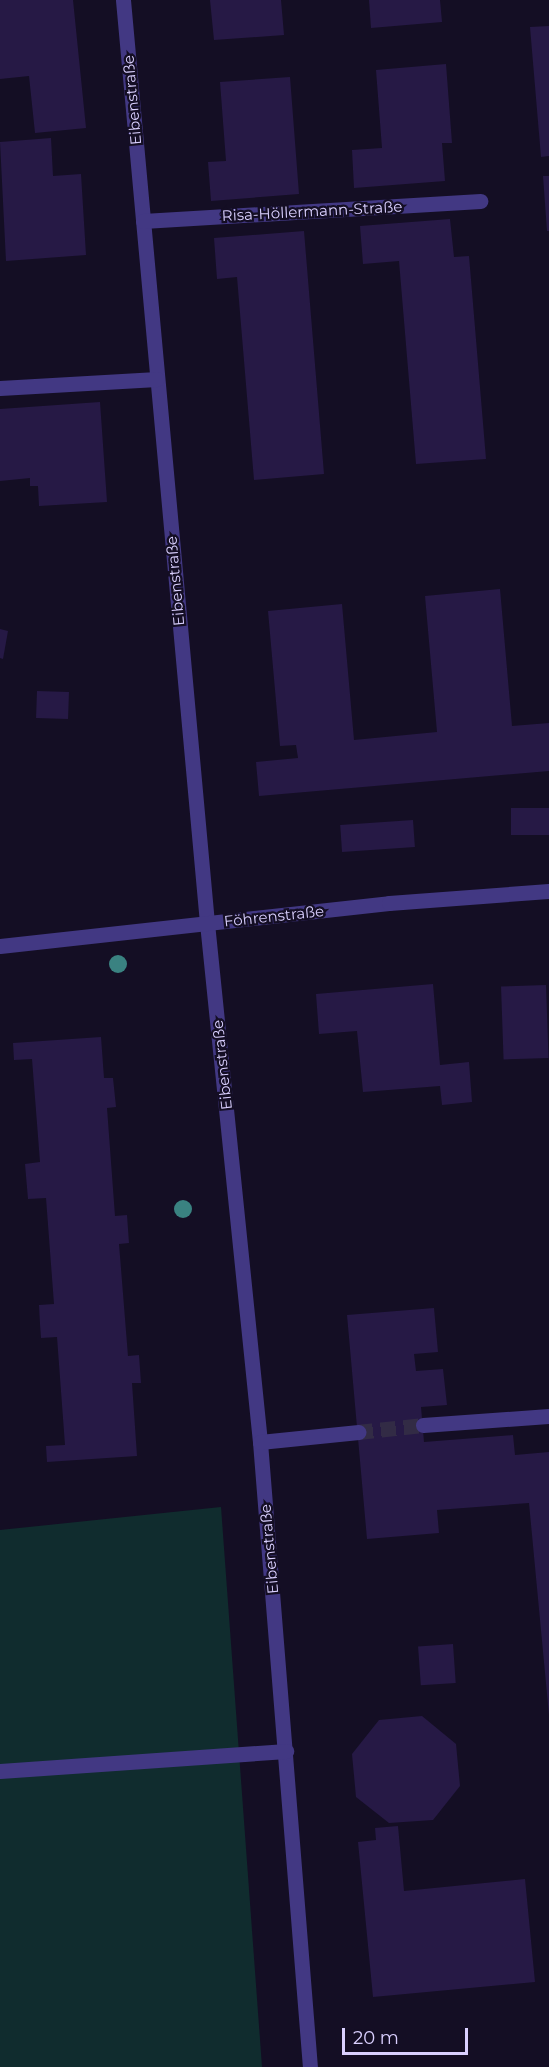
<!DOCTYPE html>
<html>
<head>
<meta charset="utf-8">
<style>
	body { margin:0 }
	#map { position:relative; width:549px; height:2067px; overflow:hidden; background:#140e24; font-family:Montserrat,sans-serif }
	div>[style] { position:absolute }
	.green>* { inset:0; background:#102c2e }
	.building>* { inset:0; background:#261945; transform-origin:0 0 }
	.minor-tunnel>* { height:15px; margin-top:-7.5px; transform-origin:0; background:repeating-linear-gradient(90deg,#322b45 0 15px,transparent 0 23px) }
	.minor>* { height:15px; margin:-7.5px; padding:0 7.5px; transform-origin:7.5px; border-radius:7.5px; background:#423883 }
	.trees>* { width:18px; height:18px; margin:-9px; border-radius:50%; background:#3a8281 }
	span { translate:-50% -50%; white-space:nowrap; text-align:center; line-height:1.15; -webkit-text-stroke:4.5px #140e24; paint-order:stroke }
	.street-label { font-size:15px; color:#dad0ff }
	.scale { position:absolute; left:342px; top:2028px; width:126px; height:27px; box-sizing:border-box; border:3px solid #dad0ff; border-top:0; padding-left:8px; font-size:18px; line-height:21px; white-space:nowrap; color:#dad0ff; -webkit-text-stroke:4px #140e24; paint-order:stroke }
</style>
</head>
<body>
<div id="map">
	<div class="green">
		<div style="clip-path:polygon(221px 1507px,262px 2067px,0 2067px,0 1530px)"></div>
	</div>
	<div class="building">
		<div style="clip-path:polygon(0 0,73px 0,86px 128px,35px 133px,29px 76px,0 79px)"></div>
		<div style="clip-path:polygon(210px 0,281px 0,284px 35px,214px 40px)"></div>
		<div style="clip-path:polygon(369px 0,440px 0,442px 22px,371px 28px)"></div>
		<div style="clip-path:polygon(549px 26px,549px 156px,541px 157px,530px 27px)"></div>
		<div style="clip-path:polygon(446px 64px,452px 143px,442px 143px,445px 181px,354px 188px,352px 150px,382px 148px,376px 70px)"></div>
		<div style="clip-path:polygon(290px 77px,299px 194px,211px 201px,208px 162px,226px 161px,220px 82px)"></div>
		<div style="clip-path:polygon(51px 138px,53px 176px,81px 174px,86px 255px,6px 261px,0 142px)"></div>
		<div style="clip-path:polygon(543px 176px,549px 176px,549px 231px,547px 231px)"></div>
		<div style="clip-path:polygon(450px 219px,454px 257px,469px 256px,486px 459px,416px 464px,399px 261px,363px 264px,360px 226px)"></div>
		<div style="clip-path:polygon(304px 231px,324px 474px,254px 480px,237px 277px,217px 279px,214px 238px)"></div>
		<div style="clip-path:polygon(100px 402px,107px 502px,39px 506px,38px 486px,30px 486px,30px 478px,0 481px,0 409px)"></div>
		<div style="clip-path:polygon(500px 589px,512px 726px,549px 723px,549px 771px,259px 796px,256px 762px,298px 758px,296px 745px,280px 746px,268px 611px,342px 604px,354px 740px,437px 732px,425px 596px)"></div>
		<div style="clip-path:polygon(0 629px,8px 631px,3px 659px,0 658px)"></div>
		<div style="left:37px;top:691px;width:32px;height:27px;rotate:2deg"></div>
		<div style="left:549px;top:808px;width:27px;height:38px;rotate:90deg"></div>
		<div style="left:413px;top:820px;width:27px;height:73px;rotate:86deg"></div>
		<div style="clip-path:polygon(433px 984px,440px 1065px,469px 1062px,472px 1102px,442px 1105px,440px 1086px,363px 1092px,357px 1031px,319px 1034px,316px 994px)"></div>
		<div style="left:546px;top:985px;width:73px;height:45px;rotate:88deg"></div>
		<div style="clip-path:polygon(101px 1037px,104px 1078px,113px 1078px,116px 1107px,107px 1108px,115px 1216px,127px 1215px,129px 1243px,119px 1244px,128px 1356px,139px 1355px,141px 1383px,132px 1383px,137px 1456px,47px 1462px,46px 1446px,65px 1445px,57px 1337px,41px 1338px,40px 1324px,39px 1305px,54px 1304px,46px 1198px,28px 1199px,25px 1164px,40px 1162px,32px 1059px,14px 1060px,13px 1043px)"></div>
		<div style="clip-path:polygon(434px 1308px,438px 1352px,414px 1354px,416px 1371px,443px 1369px,447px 1405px,421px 1407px,424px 1442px,513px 1435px,515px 1455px,549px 1452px,549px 1715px,529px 1503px,437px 1510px,439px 1533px,367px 1539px,347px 1315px)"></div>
		<div style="left:453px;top:1644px;width:39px;height:35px;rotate:86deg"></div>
		<div style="clip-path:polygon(422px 1716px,456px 1744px,460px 1786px,433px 1820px,389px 1823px,356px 1797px,352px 1754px,379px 1720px)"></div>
		<div style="clip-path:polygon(398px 1826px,404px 1891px,525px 1879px,535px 1982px,373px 1997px,358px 1842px,376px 1840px,375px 1828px)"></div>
	</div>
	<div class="minor-tunnel">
		<div style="left:358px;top:1432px;width:65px;rotate:-6.1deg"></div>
	</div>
	<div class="minor">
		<div style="left:123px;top:0;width:927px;rotate:84.8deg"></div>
		<div style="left:207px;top:923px;width:522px;rotate:84.17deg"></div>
		<div style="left:260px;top:1442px;width:627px;rotate:85.43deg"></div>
		<div style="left:143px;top:221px;width:338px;rotate:-3.4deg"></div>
		<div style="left:0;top:388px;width:157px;rotate:-3.3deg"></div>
		<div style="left:0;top:946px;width:391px;rotate:-6.3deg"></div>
		<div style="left:389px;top:903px;width:160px;rotate:-4.3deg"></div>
		<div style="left:423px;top:1425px;width:126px;rotate:-4.1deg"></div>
		<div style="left:260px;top:1442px;width:99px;rotate:-5.8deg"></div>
		<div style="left:0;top:1771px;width:287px;rotate:-4deg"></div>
	</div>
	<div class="trees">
		<div style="left:118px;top:964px"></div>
		<div style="left:183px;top:1209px"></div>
	</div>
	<div class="street-label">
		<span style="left:132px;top:100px;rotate:-95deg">Eibenstraße</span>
		<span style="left:312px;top:211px;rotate:-3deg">Risa-Höllermann-Straße</span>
		<span style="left:175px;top:581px;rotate:-95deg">Eibenstraße</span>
		<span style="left:274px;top:916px;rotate:-6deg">Föhrenstraße</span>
		<span style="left:222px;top:1065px;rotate:-96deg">Eibenstraße</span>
		<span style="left:269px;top:1549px;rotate:-95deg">Eibenstraße</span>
	</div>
	<div class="scale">20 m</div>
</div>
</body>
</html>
